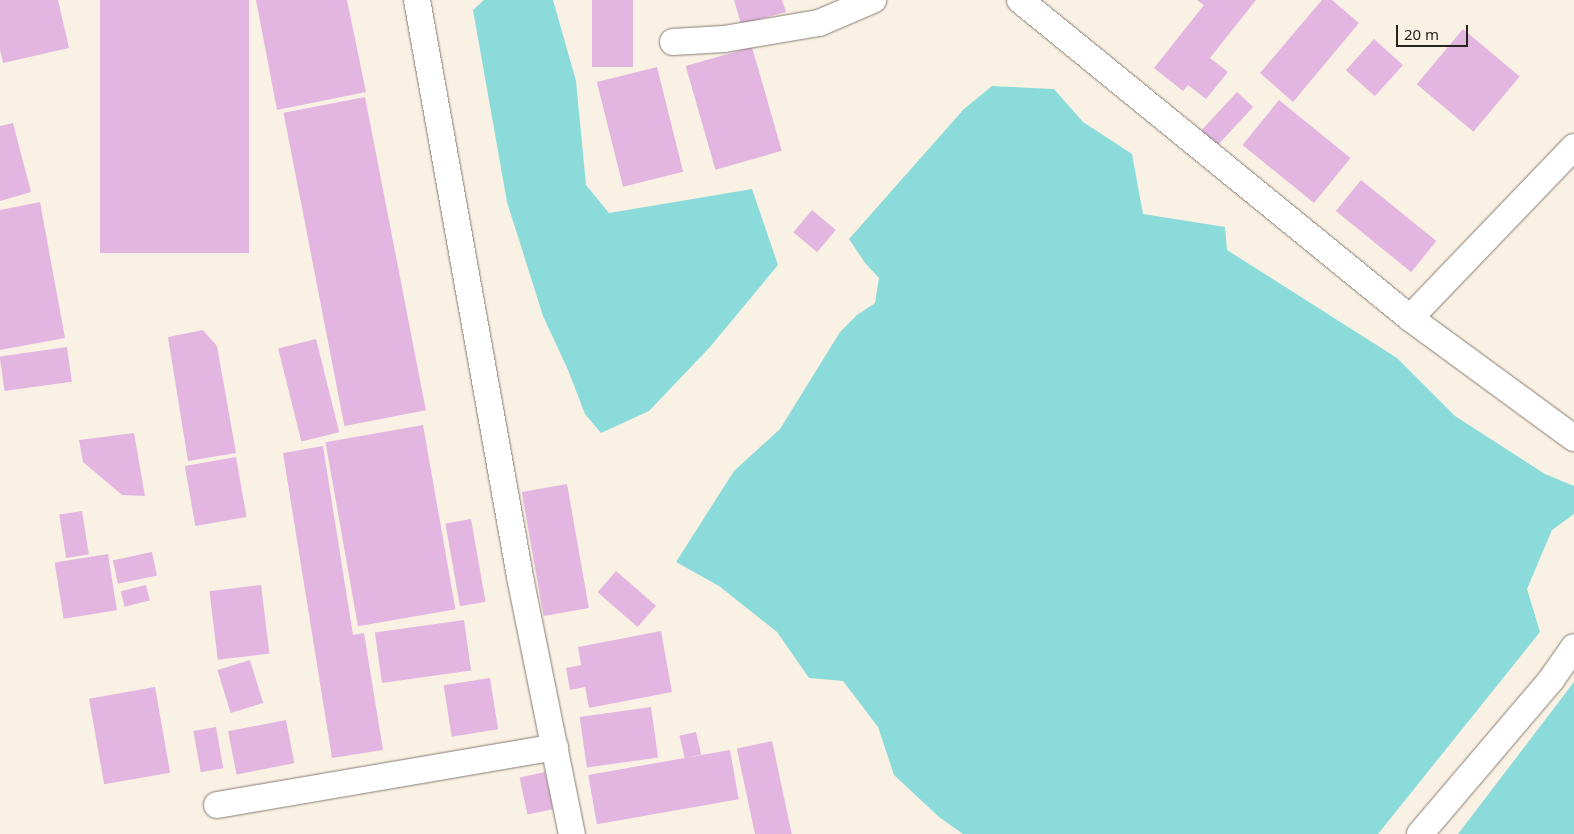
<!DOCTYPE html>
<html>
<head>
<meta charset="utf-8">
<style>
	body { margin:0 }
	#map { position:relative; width:1574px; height:834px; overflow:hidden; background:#faf1e5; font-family:"Noto Sans",sans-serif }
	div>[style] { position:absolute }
	.water>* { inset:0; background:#8bdbdb }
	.building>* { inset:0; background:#e3b6e2; transform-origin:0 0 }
	.roads { filter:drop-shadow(0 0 1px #857d72) drop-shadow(0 0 1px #857d72) }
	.minor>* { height:26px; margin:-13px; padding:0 13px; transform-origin:13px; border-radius:13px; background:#fff }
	span { translate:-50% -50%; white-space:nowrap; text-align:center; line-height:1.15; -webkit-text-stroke:4px #faf1e5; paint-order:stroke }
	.scale { position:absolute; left:1396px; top:25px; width:72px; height:22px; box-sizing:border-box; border:2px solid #272420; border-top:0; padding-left:6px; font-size:15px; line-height:18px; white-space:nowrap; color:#272420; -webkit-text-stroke:4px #faf1e5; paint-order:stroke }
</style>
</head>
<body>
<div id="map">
	<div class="water">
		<div style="clip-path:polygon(484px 0,553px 0,576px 81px,586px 185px,609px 213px,752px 189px,778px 265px,710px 347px,649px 411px,601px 433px,585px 414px,568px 370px,543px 316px,507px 202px,473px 10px)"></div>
		<div style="clip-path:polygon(992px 86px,1054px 89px,1083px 122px,1132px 154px,1143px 214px,1225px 227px,1227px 250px,1397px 358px,1455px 416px,1545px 474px,1574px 486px,1574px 514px,1552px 530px,1527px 589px,1540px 632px,1378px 834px,963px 834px,939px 817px,894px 775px,878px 727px,843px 681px,809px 678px,777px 632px,719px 586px,676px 562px,734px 471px,780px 429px,840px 332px,857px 315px,875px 303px,879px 278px,865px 263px,849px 239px,964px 109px)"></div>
		<div style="clip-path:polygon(1574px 682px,1574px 834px,1458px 834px)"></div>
	</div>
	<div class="building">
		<div style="clip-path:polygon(0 0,58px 0,69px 48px,3px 63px,0 50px)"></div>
		<div style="left:100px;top:0;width:149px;height:253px"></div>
		<div style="clip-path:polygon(256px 0,347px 0,366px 92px,277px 110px)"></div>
		<div style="left:592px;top:0;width:41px;height:67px"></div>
		<div style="clip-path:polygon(734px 0,782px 0,786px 12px,741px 24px)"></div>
		<div style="clip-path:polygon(1197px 0,1256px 0,1210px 58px,1228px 72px,1206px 99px,1188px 85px,1183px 91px,1154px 68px,1204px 5px)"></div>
		<div style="clip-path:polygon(1322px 0,1332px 0,1359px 23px,1293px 102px,1260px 73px)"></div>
		<div style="left:1463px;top:29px;width:74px;height:72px;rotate:40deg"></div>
		<div style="left:1374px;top:39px;width:39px;height:42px;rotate:42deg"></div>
		<div style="left:752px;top:47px;width:108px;height:69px;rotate:74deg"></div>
		<div style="left:657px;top:67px;width:108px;height:62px;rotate:76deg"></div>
		<div style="left:1237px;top:92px;width:22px;height:59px;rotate:43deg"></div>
		<div style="left:365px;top:97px;width:319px;height:83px;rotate:79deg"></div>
		<div style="left:1279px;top:100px;width:92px;height:58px;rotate:39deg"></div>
		<div style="clip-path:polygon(13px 123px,31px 192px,0 201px,0 126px)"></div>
		<div style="left:1361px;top:180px;width:97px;height:40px;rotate:39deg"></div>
		<div style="clip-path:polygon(40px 202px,65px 338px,0 350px,0 210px)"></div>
		<div style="left:812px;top:210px;width:31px;height:29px;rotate:40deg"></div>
		<div style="clip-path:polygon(203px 330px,217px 346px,236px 453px,188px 461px,168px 337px)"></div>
		<div style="left:316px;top:339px;width:96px;height:39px;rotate:76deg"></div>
		<div style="left:67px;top:347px;width:35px;height:68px;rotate:82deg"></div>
		<div style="left:423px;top:425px;width:187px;height:99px;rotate:80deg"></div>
		<div style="clip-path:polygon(134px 433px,145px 496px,122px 495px,83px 462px,79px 440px)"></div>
		<div style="clip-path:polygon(323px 446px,353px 635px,364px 633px,383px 750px,332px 758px,283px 453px)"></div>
		<div style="left:236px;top:457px;width:61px;height:52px;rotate:80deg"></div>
		<div style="left:567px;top:484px;width:126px;height:46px;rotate:80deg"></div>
		<div style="left:82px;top:511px;width:44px;height:23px;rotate:81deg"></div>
		<div style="left:471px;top:519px;width:84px;height:26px;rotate:80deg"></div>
		<div style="left:152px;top:552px;width:24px;height:40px;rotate:78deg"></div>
		<div style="left:108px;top:554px;width:57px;height:54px;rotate:81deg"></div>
		<div style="left:616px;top:571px;width:53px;height:28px;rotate:41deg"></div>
		<div style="left:146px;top:585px;width:16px;height:26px;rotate:76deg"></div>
		<div style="left:261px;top:585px;width:69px;height:52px;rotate:83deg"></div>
		<div style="left:464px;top:620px;width:51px;height:90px;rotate:82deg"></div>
		<div style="clip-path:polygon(661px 631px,672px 692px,589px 708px,585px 687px,570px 690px,566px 668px,581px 665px,578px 647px)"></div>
		<div style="left:250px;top:660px;width:45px;height:34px;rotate:73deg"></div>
		<div style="left:490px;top:678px;width:52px;height:47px;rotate:81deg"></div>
		<div style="left:155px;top:687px;width:87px;height:67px;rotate:80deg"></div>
		<div style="left:651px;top:707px;width:51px;height:72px;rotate:82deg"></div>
		<div style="left:286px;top:720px;width:44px;height:59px;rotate:79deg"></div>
		<div style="left:216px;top:727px;width:42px;height:23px;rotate:80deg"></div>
		<div style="left:696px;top:732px;width:23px;height:17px;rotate:77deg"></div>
		<div style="left:772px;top:741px;width:95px;height:36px;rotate:78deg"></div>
		<div style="left:730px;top:750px;width:50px;height:144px;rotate:80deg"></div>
		<div style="left:545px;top:772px;width:38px;height:26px;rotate:78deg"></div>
	</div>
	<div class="roads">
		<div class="minor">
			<div style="left:417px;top:0;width:591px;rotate:79.87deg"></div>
			<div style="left:521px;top:582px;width:257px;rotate:78.6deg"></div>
			<div style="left:1020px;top:0;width:503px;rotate:39.19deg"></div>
			<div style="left:1410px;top:318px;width:203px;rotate:36.2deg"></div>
			<div style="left:673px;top:42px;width:51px;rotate:-3.4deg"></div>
			<div style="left:724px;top:39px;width:96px;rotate:-9.6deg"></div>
			<div style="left:819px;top:23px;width:59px;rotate:-23.1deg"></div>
			<div style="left:1410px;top:318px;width:237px;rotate:-46.2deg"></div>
			<div style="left:217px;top:805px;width:343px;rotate:-9.7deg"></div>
			<div style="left:1420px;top:834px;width:202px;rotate:-49.6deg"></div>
			<div style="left:1551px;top:680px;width:40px;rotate:-55.1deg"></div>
		</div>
	</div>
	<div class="scale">20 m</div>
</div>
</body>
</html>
